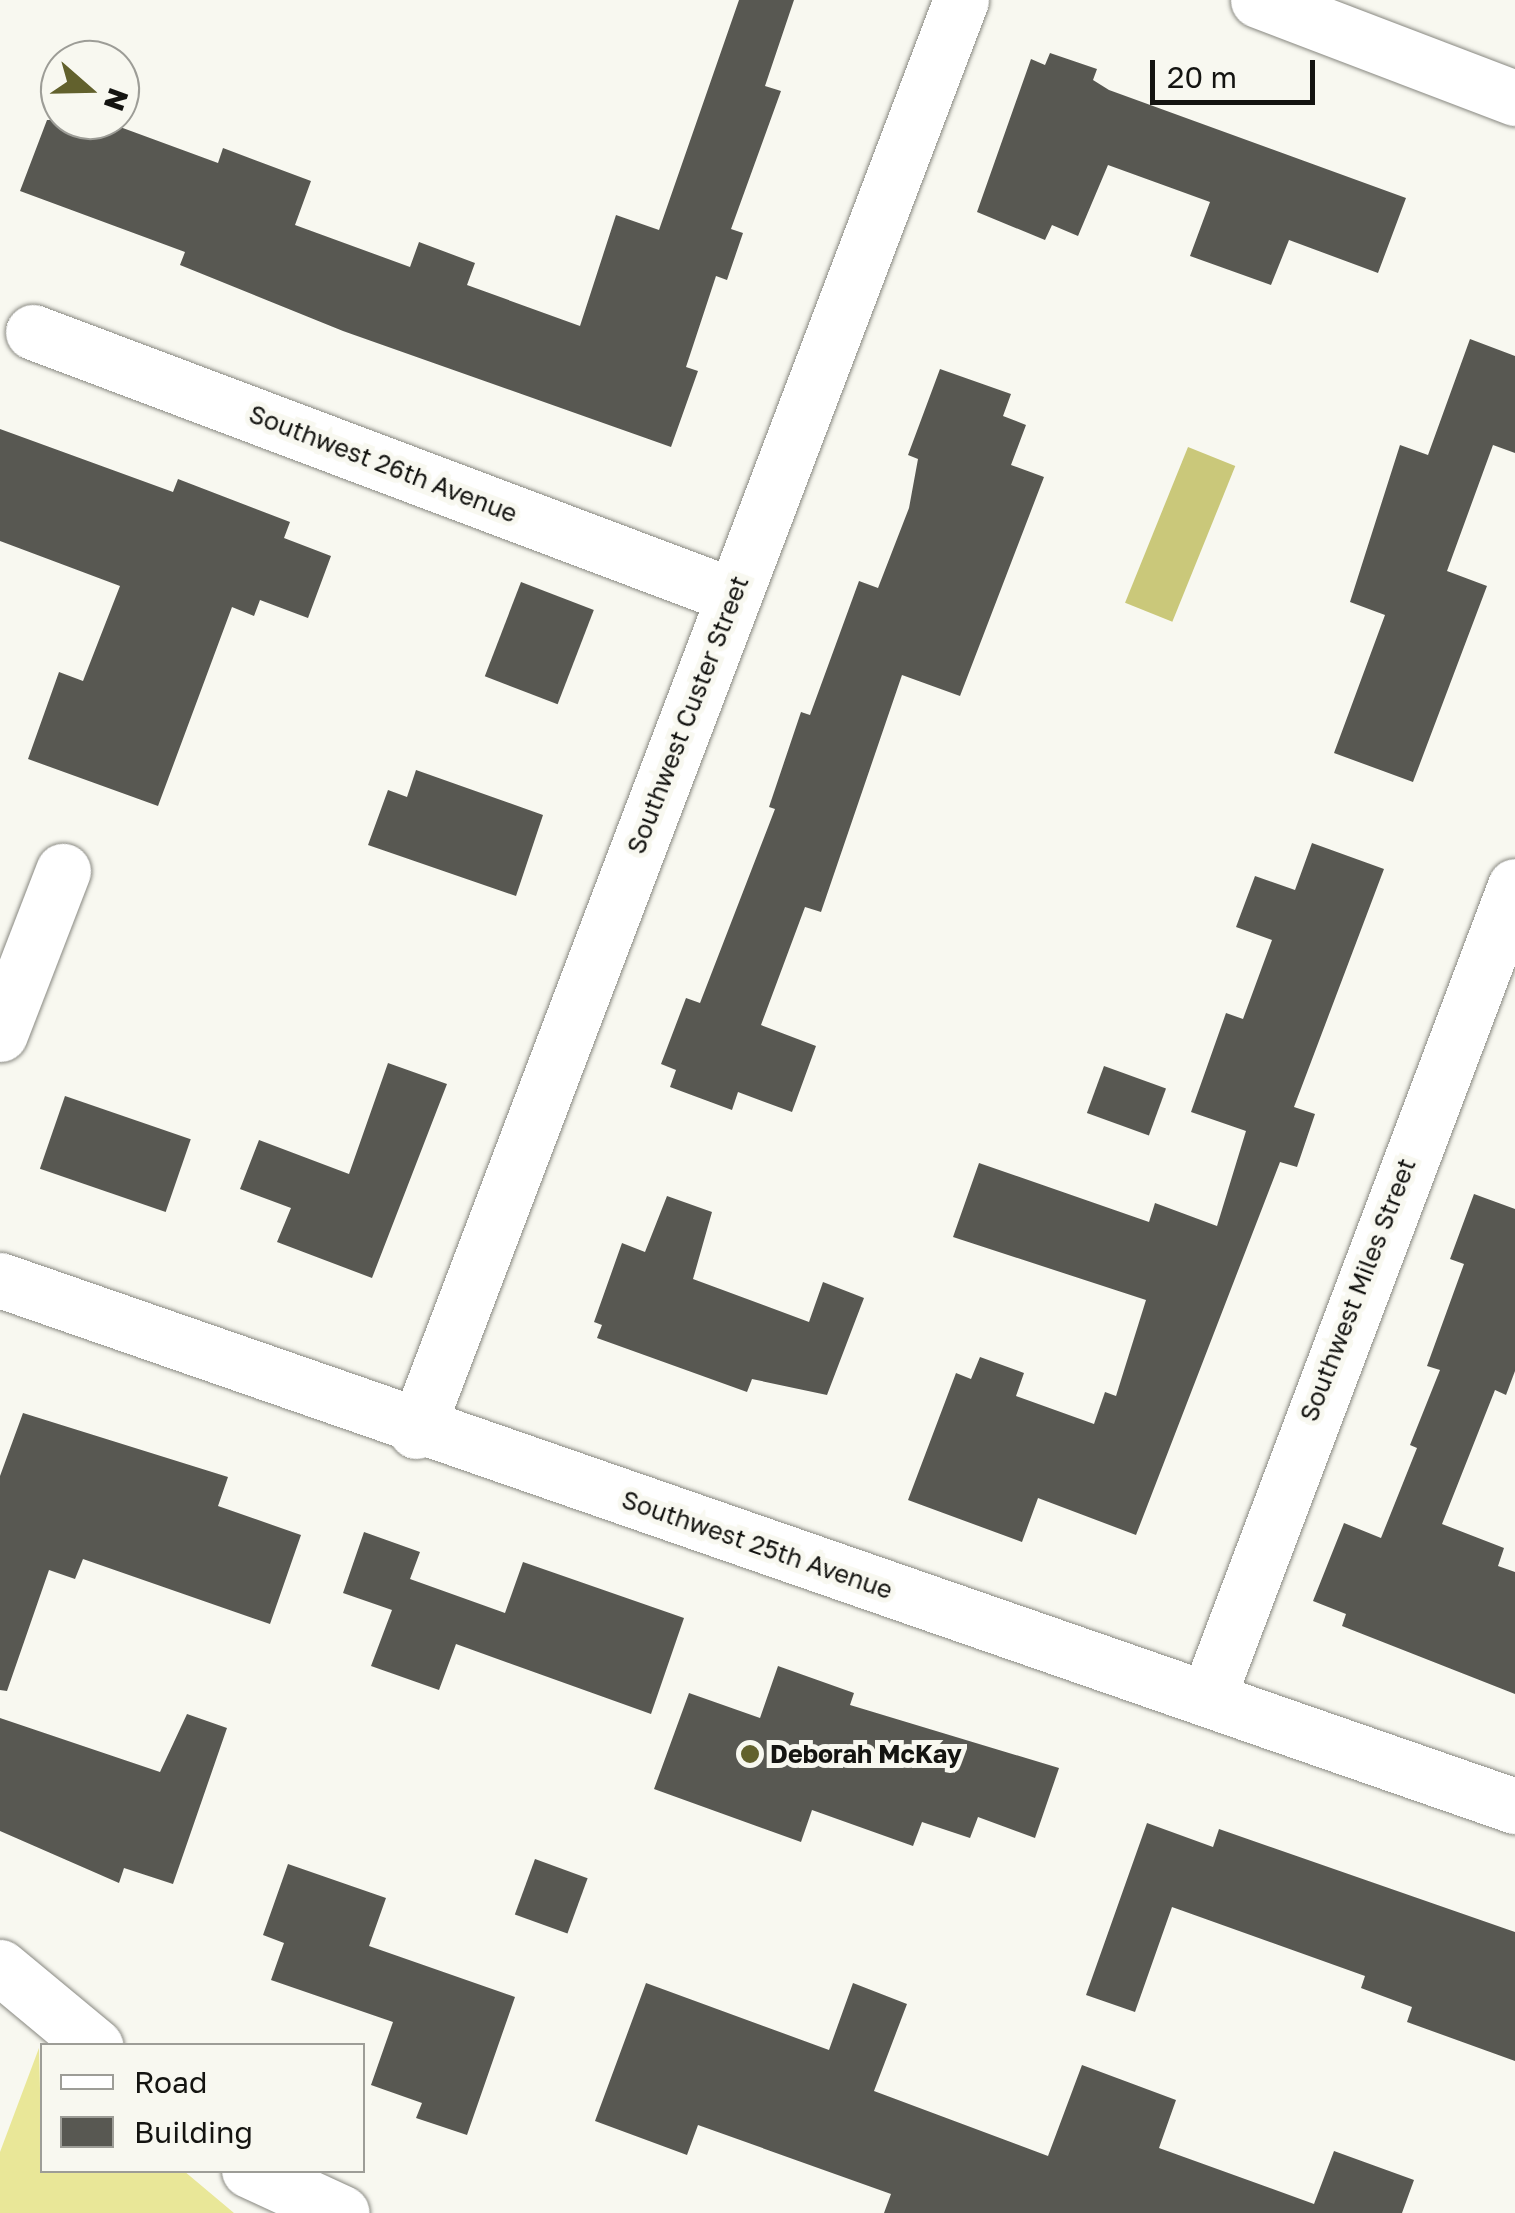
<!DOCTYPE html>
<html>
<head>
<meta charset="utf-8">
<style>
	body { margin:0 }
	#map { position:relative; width:1515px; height:2213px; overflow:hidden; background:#f8f8f0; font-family:"Golos Text",sans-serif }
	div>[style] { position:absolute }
	.green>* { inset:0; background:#e9e798 }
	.forest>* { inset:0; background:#cac87a; transform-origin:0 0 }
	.building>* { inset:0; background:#585852; transform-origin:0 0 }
	.roads { filter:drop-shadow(0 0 2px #888881) drop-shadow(0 0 2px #888881) }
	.minor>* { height:55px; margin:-27.5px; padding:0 27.5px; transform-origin:27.5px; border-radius:27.5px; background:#fff }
	.dots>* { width:28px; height:28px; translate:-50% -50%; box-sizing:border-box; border:5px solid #f8f8f0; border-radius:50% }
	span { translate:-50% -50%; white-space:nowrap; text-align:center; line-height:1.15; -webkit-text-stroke:10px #f8f8f0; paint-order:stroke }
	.street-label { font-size:25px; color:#141411 }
	.poi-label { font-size:25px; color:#141411; font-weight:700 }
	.left { translate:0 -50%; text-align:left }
	.legend { position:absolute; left:40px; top:2043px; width:325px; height:130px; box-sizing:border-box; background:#f8f8f0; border:2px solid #9d9d97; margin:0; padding:12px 18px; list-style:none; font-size:30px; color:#141411 }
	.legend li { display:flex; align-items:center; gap:20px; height:50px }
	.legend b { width:50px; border:2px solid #9d9d97 }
	.north { position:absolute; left:40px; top:40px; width:100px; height:100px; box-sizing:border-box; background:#f8f8f0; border:2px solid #9d9d97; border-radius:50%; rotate:110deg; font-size:28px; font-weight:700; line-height:40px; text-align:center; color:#141411 }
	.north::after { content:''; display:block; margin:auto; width:35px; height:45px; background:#62612d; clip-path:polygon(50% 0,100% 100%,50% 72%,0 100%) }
	.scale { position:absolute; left:1150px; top:60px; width:165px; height:45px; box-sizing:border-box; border:5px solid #141411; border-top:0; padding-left:12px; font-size:30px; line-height:35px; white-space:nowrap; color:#141411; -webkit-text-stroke:8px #f8f8f0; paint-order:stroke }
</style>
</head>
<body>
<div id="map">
	<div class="green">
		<div style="clip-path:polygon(39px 2048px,42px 2170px,184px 2171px,234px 2213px,0 2213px,0 2152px)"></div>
	</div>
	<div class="forest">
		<div style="left:1188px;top:447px;width:51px;height:168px;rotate:22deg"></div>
	</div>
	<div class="building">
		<div style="clip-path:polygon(739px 0,794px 0,765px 86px,781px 91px,731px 229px,743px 233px,727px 280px,716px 276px,686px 367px,698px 371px,671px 447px,343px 331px,180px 265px,185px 252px,20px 191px,47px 120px,101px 120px,218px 163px,223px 148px,311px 181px,295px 225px,410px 267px,419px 242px,475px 263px,467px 285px,580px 326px,616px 215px,659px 230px)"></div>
		<div style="clip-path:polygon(1050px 53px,1097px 69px,1093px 80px,1109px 90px,1406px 198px,1378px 273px,1289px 240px,1271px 285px,1190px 256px,1210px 202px,1108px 165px,1078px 236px,1052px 225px,1045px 240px,977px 212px,1031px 59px,1045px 65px)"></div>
		<div style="clip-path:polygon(1470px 339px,1515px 356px,1515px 453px,1493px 445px,1447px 571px,1487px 586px,1413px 782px,1334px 753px,1385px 615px,1350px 602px,1400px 445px,1428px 455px)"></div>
		<div style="clip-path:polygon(940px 369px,1011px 394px,1003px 416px,1026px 425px,1011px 465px,1044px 477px,960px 696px,902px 675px,821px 912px,805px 907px,761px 1025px,816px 1046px,792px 1112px,738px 1092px,732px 1110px,670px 1087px,676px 1070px,661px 1064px,686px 998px,700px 1003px,775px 809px,769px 807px,801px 712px,810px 715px,859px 581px,878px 588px,909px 508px,918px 459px,908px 455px)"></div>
		<div style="clip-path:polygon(0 429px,173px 492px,178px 479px,290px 522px,284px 538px,331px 556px,308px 618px,260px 600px,254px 616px,232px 607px,158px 806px,28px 759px,59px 672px,83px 681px,120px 586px,0 541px)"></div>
		<div style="left:521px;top:582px;width:78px;height:101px;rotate:21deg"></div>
		<div style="clip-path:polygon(416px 770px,543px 815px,516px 896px,368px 845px,388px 790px,407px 797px)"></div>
		<div style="clip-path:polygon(1312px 843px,1384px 869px,1294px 1107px,1315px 1114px,1297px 1167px,1280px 1162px,1136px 1535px,1038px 1498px,1022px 1542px,908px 1500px,956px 1373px,971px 1379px,980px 1357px,1024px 1373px,1016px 1396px,1094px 1424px,1105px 1392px,1116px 1396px,1146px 1300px,953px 1237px,979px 1163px,1149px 1222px,1155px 1203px,1217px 1226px,1246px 1131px,1191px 1112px,1226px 1013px,1243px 1019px,1272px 940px,1236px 927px,1255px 876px,1295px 890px)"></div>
		<div style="clip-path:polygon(388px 1063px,447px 1084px,372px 1278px,277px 1242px,291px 1208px,240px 1189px,259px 1140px,349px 1174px)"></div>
		<div style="left:1104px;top:1066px;width:66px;height:50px;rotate:20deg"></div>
		<div style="left:65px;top:1096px;width:133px;height:77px;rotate:19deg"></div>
		<div style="clip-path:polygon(1474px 1194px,1515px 1209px,1515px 1371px,1506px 1395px,1495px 1390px,1442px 1524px,1504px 1548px,1498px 1566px,1515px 1572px,1515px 1694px,1342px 1626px,1346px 1614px,1313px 1601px,1344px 1523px,1381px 1538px,1417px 1448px,1410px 1445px,1440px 1370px,1427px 1366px,1464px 1264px,1450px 1259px)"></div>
		<div style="clip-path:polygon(667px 1196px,712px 1212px,693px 1279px,809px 1322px,823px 1282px,864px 1298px,827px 1395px,752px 1379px,747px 1392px,597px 1338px,602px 1325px,594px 1322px,622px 1243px,645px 1252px)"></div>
		<div style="clip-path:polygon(23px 1413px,228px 1477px,218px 1506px,301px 1535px,270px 1624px,83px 1559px,75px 1579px,49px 1570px,7px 1691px,0 1690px,0 1476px)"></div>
		<div style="clip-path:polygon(364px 1532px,420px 1552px,410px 1579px,505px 1613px,523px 1562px,684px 1618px,651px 1714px,456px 1644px,439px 1690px,371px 1666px,392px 1610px,343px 1593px)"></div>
		<div style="clip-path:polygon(778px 1666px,854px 1693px,850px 1705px,1059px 1768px,1035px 1838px,978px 1817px,970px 1838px,922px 1822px,913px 1846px,812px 1810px,801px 1842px,654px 1789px,689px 1693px,760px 1718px)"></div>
		<div style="clip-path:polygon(187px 1714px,227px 1728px,173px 1884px,124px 1868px,119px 1883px,0 1831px,0 1718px,160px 1772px)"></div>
		<div style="clip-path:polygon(1147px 1823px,1213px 1847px,1219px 1829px,1515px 1932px,1515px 2061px,1407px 2022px,1412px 2007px,1361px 1988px,1365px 1976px,1172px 1907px,1135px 2012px,1086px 1995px)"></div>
		<div style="left:535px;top:1859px;width:56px;height:59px;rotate:20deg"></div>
		<div style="clip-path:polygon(288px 1864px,386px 1898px,369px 1946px,515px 1997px,467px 2135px,416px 2118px,422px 2103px,371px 2085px,393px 2022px,271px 1980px,284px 1943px,263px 1935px)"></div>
		<div style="clip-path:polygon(646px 1983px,829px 2050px,853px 1983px,907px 2004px,874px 2091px,1048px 2156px,1082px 2065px,1176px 2100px,1159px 2148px,1314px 2204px,1334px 2151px,1414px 2180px,1402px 2213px,884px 2213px,891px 2194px,698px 2125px,687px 2155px,595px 2121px)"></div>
	</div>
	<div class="roads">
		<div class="minor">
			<div style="left:1258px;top:0;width:275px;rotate:20.9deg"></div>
			<div style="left:33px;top:332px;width:749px;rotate:20.64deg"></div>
			<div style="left:0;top:1034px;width:175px;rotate:-68.9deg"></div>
			<div style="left:0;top:1280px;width:1604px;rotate:19.15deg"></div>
			<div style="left:416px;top:1431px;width:1531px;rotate:-69.15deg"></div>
			<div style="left:1208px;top:1697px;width:867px;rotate:-69.27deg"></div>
			<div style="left:0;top:1967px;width:124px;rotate:39.7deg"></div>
			<div style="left:249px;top:2170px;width:102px;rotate:24.8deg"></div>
		</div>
	</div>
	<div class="dots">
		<div style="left:750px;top:1754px;background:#62612d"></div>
	</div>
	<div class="street-label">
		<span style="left:383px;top:464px;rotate:21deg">Southwest 26th Avenue</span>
		<span style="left:688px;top:715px;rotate:-69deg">Southwest Custer Street</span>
		<span style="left:1358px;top:1290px;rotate:-69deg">Southwest Miles Street</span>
		<span style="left:757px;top:1545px;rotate:19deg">Southwest 25th Avenue</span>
	</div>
	<div class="poi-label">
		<span class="left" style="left:770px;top:1754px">Deborah McKay</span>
	</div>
	<ul class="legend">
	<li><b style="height:12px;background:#fff"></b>Road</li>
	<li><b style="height:28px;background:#585852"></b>Building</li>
	</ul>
	<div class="north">N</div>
	<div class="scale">20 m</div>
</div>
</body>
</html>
